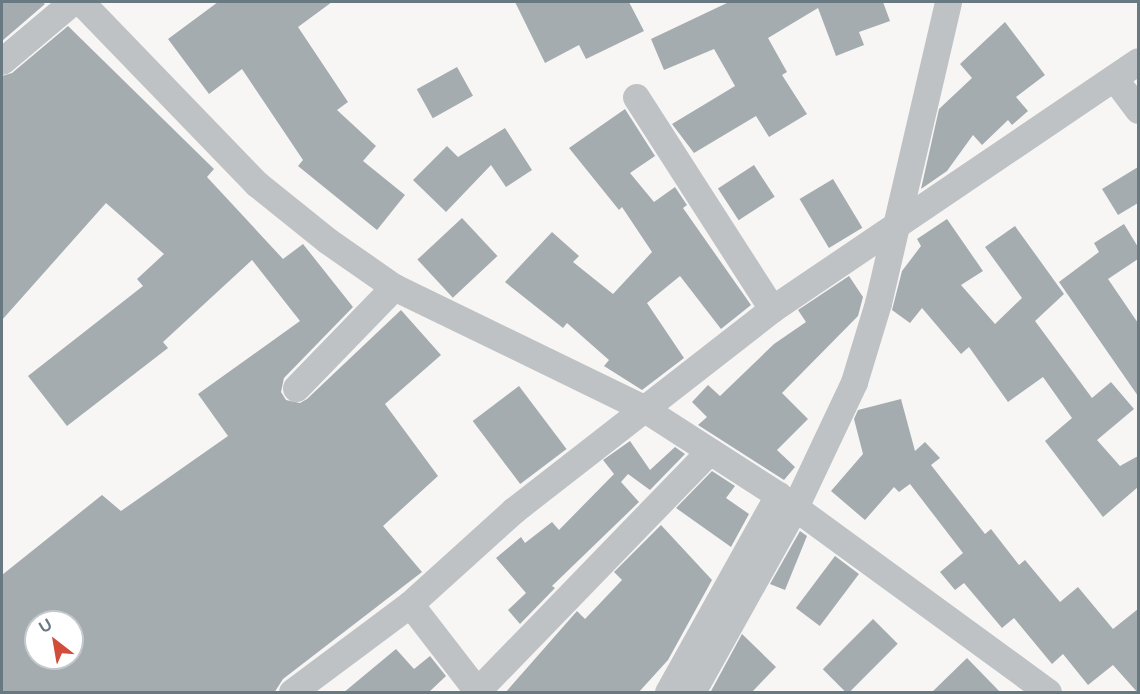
<!DOCTYPE html>
<html>
<head>
<meta charset="utf-8">
<style>
	body { margin:0 }
	#map { position:relative; width:1140px; height:694px; overflow:hidden; background:#f7f6f4; font-family:Raleway,sans-serif }
	div>[style] { position:absolute }
	.building>* { inset:0; background:#a4acb0; transform-origin:0 0 }
	.minor>* { height:27px; margin:-13.5px; padding:0 13.5px; transform-origin:13.5px; border-radius:13.5px; background:#bec2c5 }
	span { translate:-50% -50%; white-space:nowrap; text-align:center; line-height:1.15; -webkit-text-stroke:6px #fff; paint-order:stroke }
	.frame { position:absolute; inset:0; border:3px solid #697982; pointer-events:none }
	.north { position:absolute; left:24px; top:610px; width:60px; height:60px; box-sizing:border-box; background:#fff; border:2px solid #c3c9cd; border-radius:50%; rotate:329deg; font-size:16px; font-weight:700; line-height:24px; text-align:center; color:#697982 }
	.north::after { content:''; display:block; margin:auto; width:21px; height:27px; background:#d14d39; clip-path:polygon(50% 0,100% 100%,50% 72%,0 100%) }
</style>
</head>
<body>
<div id="map">
	<div class="building">
		<div style="clip-path:polygon(2px 2px,42px 2px,45px 4px,2px 41px)"></div>
		<div style="clip-path:polygon(218px 2px,332px 2px,298px 27px,348px 102px,337px 110px,376px 146px,363px 161px,405px 195px,377px 230px,298px 166px,303px 160px,242px 69px,209px 94px,168px 39px)"></div>
		<div style="clip-path:polygon(515px 2px,629px 2px,644px 31px,586px 59px,579px 45px,545px 63px)"></div>
		<div style="clip-path:polygon(729px 2px,883px 2px,890px 21px,859px 32px,864px 45px,836px 56px,818px 8px,768px 38px,787px 72px,782px 75px,807px 114px,769px 137px,756px 116px,694px 153px,672px 124px,735px 86px,714px 49px,664px 70px,651px 39px)"></div>
		<div style="clip-path:polygon(1005px 22px,1045px 75px,1016px 97px,1028px 111px,1012px 125px,1008px 120px,982px 145px,973px 135px,947px 171px,921px 189px,939px 109px,972px 78px,960px 64px)"></div>
		<div style="clip-path:polygon(evenodd,68px 26px,214px 169px,207px 177px,283px 259px,303px 244px,353px 307px,284px 378px,281px 392px,286px 400px,300px 403px,307px 399px,401px 310px,441px 355px,385px 404px,438px 476px,383px 526px,422px 572px,283px 679px,274px 693px,2px 693px,2px 575px,102px 495px,121px 511px,228px 436px,198px 394px,300px 321px,252px 260px,163px 342px,168px 348px,67px 426px,28px 376px,143px 286px,137px 279px,164px 254px,106px 203px,2px 320px,2px 76px,12px 73px,68px 26px,36px 622px,72px 622px,72px 658px,36px 658px,36px 622px)"></div>
		<div style="left:457px;top:67px;width:33px;height:46px;rotate:61deg"></div>
		<div style="clip-path:polygon(625px 109px,655px 156px,630px 173px,654px 202px,675px 187px,687px 205px,683px 208px,751px 305px,721px 329px,680px 276px,647px 303px,684px 358px,642px 390px,604px 366px,609px 360px,567px 323px,563px 328px,505px 282px,552px 232px,579px 256px,573px 262px,613px 294px,652px 252px,622px 207px,619px 210px,569px 148px)"></div>
		<div style="clip-path:polygon(505px 128px,532px 170px,506px 187px,491px 165px,446px 212px,413px 180px,447px 146px,458px 157px)"></div>
		<div style="left:754px;top:165px;width:38px;height:43px;rotate:57deg"></div>
		<div style="clip-path:polygon(1138px 167px,1138px 203px,1118px 215px,1102px 189px)"></div>
		<div style="left:833px;top:179px;width:57px;height:39px;rotate:59deg"></div>
		<div style="left:462px;top:218px;width:52px;height:61px;rotate:47deg"></div>
		<div style="clip-path:polygon(947px 219px,983px 271px,961px 285px,995px 324px,1022px 298px,985px 247px,1015px 226px,1064px 294px,1035px 321px,1092px 398px,1111px 382px,1134px 409px,1097px 440px,1120px 466px,1138px 456px,1138px 487px,1103px 517px,1045px 441px,1072px 418px,1043px 377px,1008px 402px,969px 347px,961px 354px,922px 308px,910px 323px,892px 310px,902px 271px,921px 246px,917px 239px)"></div>
		<div style="clip-path:polygon(1124px 224px,1138px 247px,1138px 259px,1108px 279px,1138px 323px,1138px 396px,1059px 282px,1099px 252px,1094px 243px)"></div>
		<div style="clip-path:polygon(849px 276px,863px 297px,858px 316px,782px 393px,808px 419px,777px 450px,795px 467px,784px 480px,698px 425px,707px 417px,692px 402px,708px 385px,720px 396px,774px 344px,806px 322px,798px 310px)"></div>
		<div style="left:519px;top:386px;width:79px;height:58px;rotate:53deg"></div>
		<div style="clip-path:polygon(901px 399px,915px 451px,925px 442px,940px 458px,931px 465px,985px 534px,991px 529px,1019px 565px,1025px 560px,1060px 602px,1078px 587px,1113px 629px,1138px 609px,1138px 693px,1113px 665px,1088px 685px,1063px 654px,1052px 664px,1014px 618px,1002px 628px,964px 583px,955px 590px,940px 572px,963px 553px,910px 484px,899px 492px,894px 487px,865px 520px,831px 491px,863px 454px,854px 419px,858px 410px)"></div>
		<div style="clip-path:polygon(630px 441px,650px 470px,675px 447px,685px 454px,650px 490px,628px 474px,621px 482px,639px 502px,552px 586px,555px 588px,520px 624px,508px 610px,526px 593px,496px 558px,521px 537px,525px 543px,552px 522px,559px 530px,614px 474px,603px 460px)"></div>
		<div style="clip-path:polygon(712px 471px,735px 486px,726px 498px,749px 514px,731px 547px,676px 508px)"></div>
		<div style="clip-path:polygon(661px 525px,712px 580px,668px 660px,638px 693px,505px 693px,577px 611px,585px 619px,622px 580px,614px 572px)"></div>
		<div style="clip-path:polygon(800px 531px,807px 536px,785px 590px,770px 584px)"></div>
		<div style="left:835px;top:556px;width:30px;height:65px;rotate:37deg"></div>
		<div style="left:873px;top:619px;width:35px;height:71px;rotate:45deg"></div>
		<div style="clip-path:polygon(742px 634px,776px 667px,751px 693px,710px 693px)"></div>
		<div style="clip-path:polygon(396px 649px,414px 669px,430px 656px,446px 676px,428px 693px,343px 693px)"></div>
		<div style="clip-path:polygon(967px 658px,1001px 693px,931px 693px)"></div>
	</div>
	<div class="minor">
		<div style="left:81px;top:2px;width:253px;rotate:46deg"></div>
		<div style="left:257px;top:184px;width:91px;rotate:38.8deg"></div>
		<div style="left:328px;top:241px;width:80px;rotate:34.9deg"></div>
		<div style="left:394px;top:287px;width:277px;rotate:25.9deg"></div>
		<div style="left:643px;top:408px;width:161px;rotate:32.8deg"></div>
		<div style="left:778px;top:495px;width:334px;rotate:36.1deg"></div>
		<div style="left:2px;top:61px;width:92px;rotate:-40.1deg"></div>
		<div style="left:1114px;top:78px;width:40px;rotate:53deg"></div>
		<div style="left:636px;top:97px;width:252px;rotate:57.3deg"></div>
		<div style="left:296px;top:388px;width:141px;rotate:-45.9deg"></div>
		<div style="left:410px;top:604px;width:111px;rotate:52.3deg"></div>
		<div style="left:477px;top:691px;width:333px;rotate:-45.9deg"></div>
		<div style="left:292px;top:692px;width:147px;rotate:-36.7deg"></div>
		<div style="left:410px;top:604px;width:140px;rotate:-42.1deg"></div>
		<div style="left:514px;top:510px;width:327px;rotate:-37.9deg"></div>
		<div style="left:772px;top:309px;width:442px;rotate:-34.1deg"></div>
		<div style="left:668px;top:692px;width:226px;rotate:-60.8deg"></div>
		<div style="left:692px;top:692px;width:212px;rotate:-60.9deg"></div>
		<div style="left:795px;top:507px;width:138px;rotate:-64.7deg"></div>
		<div style="left:854px;top:382px;width:83px;rotate:-73.1deg"></div>
		<div style="left:878px;top:303px;width:309px;rotate:-76.9deg"></div>
	</div>
	<div class="frame"></div>
	<div class="north">U</div>
</div>
</body>
</html>
